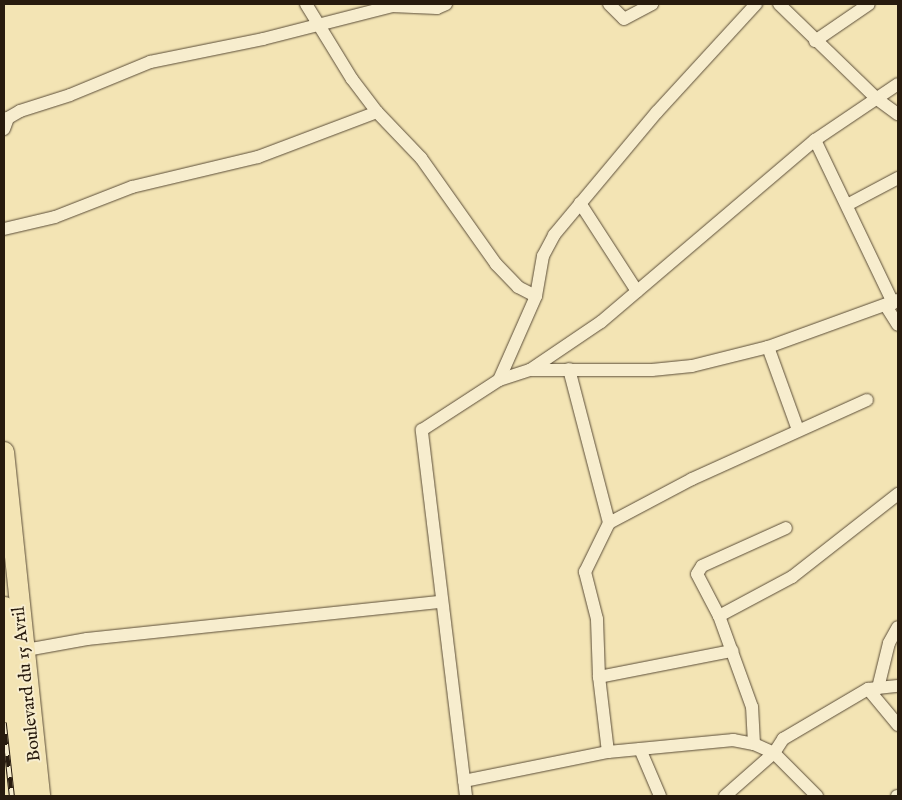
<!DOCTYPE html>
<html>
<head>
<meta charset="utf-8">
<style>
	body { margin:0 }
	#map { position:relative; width:902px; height:800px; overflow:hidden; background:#f3e4b4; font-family:"IM FELL English",serif }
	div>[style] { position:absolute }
	.roads { filter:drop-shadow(0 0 1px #5b4d38) drop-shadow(0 0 1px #5b4d38) }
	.minor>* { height:12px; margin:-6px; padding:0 6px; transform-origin:6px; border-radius:6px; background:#f7edce }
	.primary>* { height:20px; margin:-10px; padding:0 10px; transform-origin:10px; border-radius:10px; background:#f3e4b4 }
	.trunk>* { height:21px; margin:-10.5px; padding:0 10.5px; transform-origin:10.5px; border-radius:10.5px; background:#f3e4b4 }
	.rail>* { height:5.5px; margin-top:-2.75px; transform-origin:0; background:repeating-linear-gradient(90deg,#f7edce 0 11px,#281b0e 0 22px); box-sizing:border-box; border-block:1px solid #281b0e }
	span { translate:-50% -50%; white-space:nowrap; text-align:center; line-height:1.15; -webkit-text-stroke:4px #f7edce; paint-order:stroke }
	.street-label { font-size:18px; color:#281b0e }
	.frame { position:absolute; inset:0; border:5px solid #281b0e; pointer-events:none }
</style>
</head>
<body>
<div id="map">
	<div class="roads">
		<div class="minor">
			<div style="left:306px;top:4px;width:88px;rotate:58.5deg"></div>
			<div style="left:352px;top:79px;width:41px;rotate:52.9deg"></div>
			<div style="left:377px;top:112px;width:64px;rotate:46.3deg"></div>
			<div style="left:421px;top:158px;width:130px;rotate:54.7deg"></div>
			<div style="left:496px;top:264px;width:32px;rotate:46deg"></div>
			<div style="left:518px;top:287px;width:20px;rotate:27deg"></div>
			<div style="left:609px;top:4px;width:21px;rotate:45deg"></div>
			<div style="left:624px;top:19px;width:32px;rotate:-28deg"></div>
			<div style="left:779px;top:4px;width:136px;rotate:44.1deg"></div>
			<div style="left:877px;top:99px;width:26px;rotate:36deg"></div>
			<div style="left:815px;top:41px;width:65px;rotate:-34.4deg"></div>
			<div style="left:4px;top:129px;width:12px;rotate:-70deg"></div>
			<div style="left:8px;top:118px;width:14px;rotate:-30deg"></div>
			<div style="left:20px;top:111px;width:52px;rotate:-17.7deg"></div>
			<div style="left:70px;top:95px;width:87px;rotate:-22.4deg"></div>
			<div style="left:150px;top:62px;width:115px;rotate:-11.5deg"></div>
			<div style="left:263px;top:39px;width:133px;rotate:-14.3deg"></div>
			<div style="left:392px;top:6px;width:45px;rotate:2.5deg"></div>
			<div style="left:437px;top:8px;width:10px;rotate:-24deg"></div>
			<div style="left:815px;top:140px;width:181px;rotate:64.4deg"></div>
			<div style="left:580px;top:203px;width:105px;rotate:57.1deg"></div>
			<div style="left:847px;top:205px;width:58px;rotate:-27.9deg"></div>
			<div style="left:4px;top:229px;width:52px;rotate:-13.2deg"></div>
			<div style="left:55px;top:217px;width:83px;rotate:-21.3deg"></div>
			<div style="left:132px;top:187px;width:130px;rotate:-13.4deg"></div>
			<div style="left:258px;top:157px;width:127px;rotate:-20.7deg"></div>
			<div style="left:886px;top:306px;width:22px;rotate:58deg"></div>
			<div style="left:768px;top:347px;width:88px;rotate:70.1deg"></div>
			<div style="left:569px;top:369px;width:159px;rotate:75.4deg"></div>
			<div style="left:530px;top:370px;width:122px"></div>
			<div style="left:652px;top:370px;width:40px;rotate:-5.7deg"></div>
			<div style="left:692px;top:366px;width:78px;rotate:-14deg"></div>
			<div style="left:768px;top:347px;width:138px;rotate:-19.9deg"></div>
			<div style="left:499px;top:380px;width:92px;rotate:-66.2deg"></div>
			<div style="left:536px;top:296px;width:41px;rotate:-80.1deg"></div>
			<div style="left:543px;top:256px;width:24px;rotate:-62deg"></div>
			<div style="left:554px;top:235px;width:160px;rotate:-50.1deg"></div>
			<div style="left:657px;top:112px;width:147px;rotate:-47.5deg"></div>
			<div style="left:719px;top:616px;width:83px;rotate:-28.1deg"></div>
			<div style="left:792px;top:577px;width:135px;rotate:-38.1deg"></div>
			<div style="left:26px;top:650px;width:62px;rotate:-10.2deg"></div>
			<div style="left:87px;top:639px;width:356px;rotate:-6deg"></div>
			<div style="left:599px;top:677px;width:136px;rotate:-11.1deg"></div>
			<div style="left:878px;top:688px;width:46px;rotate:-76.3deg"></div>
			<div style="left:889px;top:643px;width:18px;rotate:-61deg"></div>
			<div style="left:868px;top:689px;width:47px;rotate:50.2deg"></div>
			<div style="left:754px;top:744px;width:37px;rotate:-93deg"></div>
			<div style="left:752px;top:707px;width:97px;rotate:-109.9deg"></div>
			<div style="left:719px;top:616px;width:47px;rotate:-117.6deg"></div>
			<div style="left:697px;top:574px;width:9px;rotate:-58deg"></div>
			<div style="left:702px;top:566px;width:92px;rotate:-24.3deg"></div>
			<div style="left:640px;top:749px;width:51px;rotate:66.9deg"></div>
			<div style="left:608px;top:752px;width:76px;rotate:-96.8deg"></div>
			<div style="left:599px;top:677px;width:58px;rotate:-92deg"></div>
			<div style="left:597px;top:619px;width:49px;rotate:-104.3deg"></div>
			<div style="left:585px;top:572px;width:55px;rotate:-63.9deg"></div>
			<div style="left:609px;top:523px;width:94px;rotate:-27.9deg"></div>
			<div style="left:692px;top:479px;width:192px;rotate:-24.3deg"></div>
			<div style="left:464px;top:781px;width:147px;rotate:-11.4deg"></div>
			<div style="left:608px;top:752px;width:126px;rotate:-5.5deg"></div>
			<div style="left:733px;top:740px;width:21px;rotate:11deg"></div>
			<div style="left:754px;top:744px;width:22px;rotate:24deg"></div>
			<div style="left:774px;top:753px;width:61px;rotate:45deg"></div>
			<div style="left:466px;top:796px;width:369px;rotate:-96.9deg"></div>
			<div style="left:422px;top:430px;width:92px;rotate:-33deg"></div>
			<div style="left:499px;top:380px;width:33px;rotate:-18deg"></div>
			<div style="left:530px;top:370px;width:86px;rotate:-34.1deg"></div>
			<div style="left:601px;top:322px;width:281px;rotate:-40.4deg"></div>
			<div style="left:815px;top:140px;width:100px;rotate:-34deg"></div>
			<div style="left:725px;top:796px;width:65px;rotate:-41.3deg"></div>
			<div style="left:774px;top:753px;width:17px;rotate:-57deg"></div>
			<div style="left:783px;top:739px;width:99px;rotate:-30.5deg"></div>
			<div style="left:868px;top:689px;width:30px;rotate:-6deg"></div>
			<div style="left:897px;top:796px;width:1px"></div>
		</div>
		<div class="primary">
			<div style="left:4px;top:452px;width:346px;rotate:84deg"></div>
		</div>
		<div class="trunk">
			<div style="left:4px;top:607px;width:190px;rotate:84.6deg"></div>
		</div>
	</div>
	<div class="rail">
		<div style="left:4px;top:723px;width:73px;rotate:83.7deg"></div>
	</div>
	<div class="street-label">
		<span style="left:28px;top:684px;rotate:-96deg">Boulevard du 15 Avril</span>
	</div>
	<div class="frame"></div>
</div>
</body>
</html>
